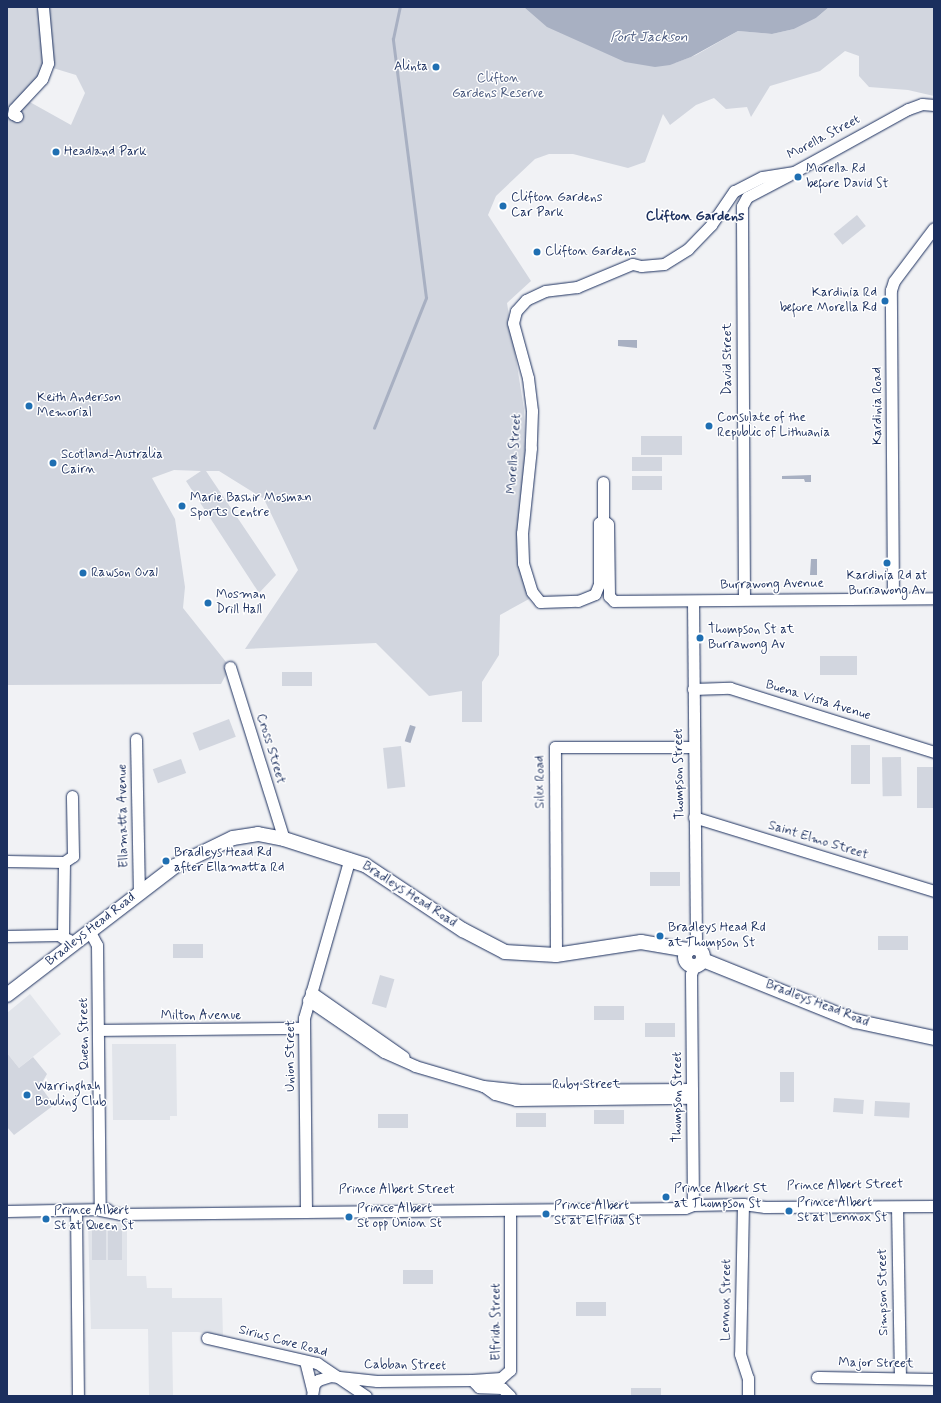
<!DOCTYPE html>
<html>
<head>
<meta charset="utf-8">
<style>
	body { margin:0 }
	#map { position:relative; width:941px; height:1403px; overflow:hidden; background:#f1f2f5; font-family:Mynerve,sans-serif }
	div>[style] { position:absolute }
	.built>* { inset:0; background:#e1e4ea }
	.green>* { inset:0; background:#d2d6df; transform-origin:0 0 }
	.water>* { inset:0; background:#a8b0c2; transform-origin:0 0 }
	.stream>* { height:2.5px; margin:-1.25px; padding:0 1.25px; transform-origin:1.25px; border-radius:1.25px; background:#a8b0c2 }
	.roads { filter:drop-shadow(0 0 1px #1b2f5e) drop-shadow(0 0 1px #1b2f5e) }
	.minor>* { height:11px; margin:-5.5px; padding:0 5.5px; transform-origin:5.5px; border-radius:5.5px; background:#fff }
	.major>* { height:14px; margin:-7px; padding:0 7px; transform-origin:7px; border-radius:7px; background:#fff }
	.major>.ring { margin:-7px; padding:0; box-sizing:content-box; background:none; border:14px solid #fff; border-radius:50% }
	.dots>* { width:11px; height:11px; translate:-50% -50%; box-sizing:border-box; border:2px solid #fff; border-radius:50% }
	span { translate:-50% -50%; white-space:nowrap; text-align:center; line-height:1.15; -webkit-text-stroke:3px #fff; paint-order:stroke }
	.poi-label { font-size:13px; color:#1b2f5e }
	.right { translate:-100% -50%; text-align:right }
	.left { translate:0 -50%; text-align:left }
	.park-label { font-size:13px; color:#49597e }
	.street-label { font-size:13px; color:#1b2f5e }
	.water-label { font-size:14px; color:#4c5c81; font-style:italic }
	.neighbourhood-label { font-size:14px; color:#1b2f5e; font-weight:700 }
	.frame { position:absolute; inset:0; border:8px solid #1b2f5e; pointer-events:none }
</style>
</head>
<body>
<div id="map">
	<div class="built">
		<div style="clip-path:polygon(30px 994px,61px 1034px,19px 1068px,7px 1053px,7px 1013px)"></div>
		<div style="clip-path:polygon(112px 1044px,176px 1044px,177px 1116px,170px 1116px,170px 1120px,113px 1120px)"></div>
		<div style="clip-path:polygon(88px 1223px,127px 1223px,127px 1276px,146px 1276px,147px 1288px,172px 1288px,172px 1298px,222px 1298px,223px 1337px,198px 1332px,172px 1332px,173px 1395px,181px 1396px,149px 1396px,148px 1329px,91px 1329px)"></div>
	</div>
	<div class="green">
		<div style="clip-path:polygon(evenodd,7px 7px,528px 7px,675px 63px,696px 55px,738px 31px,772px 34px,794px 29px,816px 18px,829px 7px,934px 7px,934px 96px,908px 90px,869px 87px,859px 76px,859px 56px,845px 51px,820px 71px,770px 86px,751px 117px,747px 107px,726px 109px,714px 98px,696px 105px,670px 125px,663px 114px,645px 162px,628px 168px,573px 154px,549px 154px,535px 159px,496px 196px,488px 215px,531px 281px,507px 303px,524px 409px,529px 599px,500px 615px,499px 655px,482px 682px,482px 722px,462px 722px,462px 691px,429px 696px,376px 643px,245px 649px,298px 570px,264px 499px,219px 471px,206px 471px,276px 575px,259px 593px,186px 481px,201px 471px,174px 470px,152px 478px,175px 519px,185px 587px,183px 608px,230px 667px,221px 684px,7px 685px,7px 7px,53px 68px,76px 75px,85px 93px,71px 125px,28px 101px,46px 81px,53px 68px)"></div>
		<div style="left:857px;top:215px;width:14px;height:30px;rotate:51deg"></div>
		<div style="left:641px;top:436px;width:41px;height:19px"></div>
		<div style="left:632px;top:457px;width:30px;height:14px"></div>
		<div style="left:662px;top:476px;width:14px;height:30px;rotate:90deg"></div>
		<div style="left:857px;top:656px;width:19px;height:37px;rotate:90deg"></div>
		<div style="left:282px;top:672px;width:30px;height:14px"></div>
		<div style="left:229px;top:719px;width:19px;height:39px;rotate:69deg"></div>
		<div style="left:851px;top:745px;width:19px;height:39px"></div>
		<div style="left:401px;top:746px;width:41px;height:18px;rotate:84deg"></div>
		<div style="left:901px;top:757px;width:39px;height:19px;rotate:89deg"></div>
		<div style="left:181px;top:759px;width:15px;height:30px;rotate:70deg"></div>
		<div style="left:917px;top:767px;width:17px;height:41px"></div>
		<div style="left:680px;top:872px;width:14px;height:30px;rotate:90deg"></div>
		<div style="left:908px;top:936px;width:14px;height:30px;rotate:90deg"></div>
		<div style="left:173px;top:944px;width:30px;height:14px"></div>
		<div style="left:380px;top:975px;width:15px;height:30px;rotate:16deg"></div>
		<div style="left:624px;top:1006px;width:14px;height:30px;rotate:90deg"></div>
		<div style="left:645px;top:1023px;width:30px;height:14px"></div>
		<div style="clip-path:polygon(7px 1053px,19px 1068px,33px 1057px,47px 1074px,40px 1086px,54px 1105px,14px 1135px,7px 1127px)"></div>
		<div style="left:780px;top:1072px;width:14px;height:30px"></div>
		<div style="left:834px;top:1098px;width:30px;height:14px;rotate:4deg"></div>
		<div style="left:875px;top:1101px;width:35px;height:15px;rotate:3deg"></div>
		<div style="left:624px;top:1110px;width:14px;height:30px;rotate:90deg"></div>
		<div style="left:516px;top:1113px;width:30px;height:14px"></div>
		<div style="left:378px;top:1114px;width:30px;height:14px"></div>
		<div style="left:108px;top:1229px;width:14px;height:31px"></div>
		<div style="left:92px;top:1230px;width:14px;height:30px"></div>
		<div style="left:433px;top:1270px;width:14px;height:30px;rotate:90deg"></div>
		<div style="left:576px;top:1302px;width:30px;height:14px"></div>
		<div style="left:661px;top:1388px;width:8px;height:30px;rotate:90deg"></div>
	</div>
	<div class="water">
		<div style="clip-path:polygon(524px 7px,829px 7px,816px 18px,794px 29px,772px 34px,738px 31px,691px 57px,670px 65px,655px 67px,625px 62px,547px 27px)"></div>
		<div style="clip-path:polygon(618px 340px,637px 340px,637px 348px,618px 346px)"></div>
		<div style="clip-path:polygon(811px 475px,811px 482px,805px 482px,804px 479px,782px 479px,782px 476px)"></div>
		<div style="clip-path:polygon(811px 559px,817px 559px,817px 575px,810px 575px)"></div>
		<div style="left:410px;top:725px;width:6px;height:17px;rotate:18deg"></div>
	</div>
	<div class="stream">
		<div style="left:374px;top:428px;width:140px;rotate:-68.2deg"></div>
		<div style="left:426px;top:298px;width:261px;rotate:-97.3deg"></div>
		<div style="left:393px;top:39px;width:33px;rotate:-78deg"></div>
	</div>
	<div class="roads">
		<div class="minor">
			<div style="left:934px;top:105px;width:12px;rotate:-175deg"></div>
			<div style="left:922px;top:104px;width:15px;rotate:160deg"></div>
			<div style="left:908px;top:109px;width:130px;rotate:151.1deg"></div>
			<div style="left:794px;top:172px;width:32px;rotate:171deg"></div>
			<div style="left:762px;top:177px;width:31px;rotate:153deg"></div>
			<div style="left:734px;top:191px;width:41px;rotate:124.1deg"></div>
			<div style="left:711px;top:225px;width:33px;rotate:134deg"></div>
			<div style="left:688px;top:249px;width:28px;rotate:148deg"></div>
			<div style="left:664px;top:264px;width:23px;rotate:175deg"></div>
			<div style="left:641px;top:266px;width:9px;rotate:-167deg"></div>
			<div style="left:632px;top:264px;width:60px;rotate:157.3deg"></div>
			<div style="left:577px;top:287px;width:32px;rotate:173deg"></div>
			<div style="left:545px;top:291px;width:21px;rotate:155deg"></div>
			<div style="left:526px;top:300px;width:15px;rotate:132deg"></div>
			<div style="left:516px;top:311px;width:12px;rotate:104deg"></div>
			<div style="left:513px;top:323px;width:57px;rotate:74.7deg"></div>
			<div style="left:528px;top:378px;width:33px;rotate:83deg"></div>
			<div style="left:532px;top:411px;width:37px;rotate:92deg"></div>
			<div style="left:531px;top:448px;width:85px;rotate:96deg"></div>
			<div style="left:522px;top:533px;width:30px;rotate:88deg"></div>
			<div style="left:523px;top:563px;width:30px;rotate:73deg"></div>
			<div style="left:532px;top:592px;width:13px;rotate:51deg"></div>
			<div style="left:540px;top:602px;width:38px;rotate:-2deg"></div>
			<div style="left:578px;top:601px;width:18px;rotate:-22deg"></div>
			<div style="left:595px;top:594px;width:11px;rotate:-68deg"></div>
			<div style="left:599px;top:584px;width:61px;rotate:-90deg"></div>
			<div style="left:599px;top:523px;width:5px;rotate:-37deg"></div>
			<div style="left:603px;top:520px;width:6px;rotate:39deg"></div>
			<div style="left:608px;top:524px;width:72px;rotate:89.2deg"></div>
			<div style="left:609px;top:596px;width:7px;rotate:45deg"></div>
			<div style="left:614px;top:601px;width:320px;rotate:-0.5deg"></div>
			<div style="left:17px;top:116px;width:4px;rotate:-153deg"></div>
			<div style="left:13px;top:114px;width:5px;rotate:-79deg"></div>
			<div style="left:14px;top:109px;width:41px;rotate:-47deg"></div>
			<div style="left:42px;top:79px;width:17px;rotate:-69deg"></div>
			<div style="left:48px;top:63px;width:56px;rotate:-95.1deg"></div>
			<div style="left:603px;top:482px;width:38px;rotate:90deg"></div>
			<div style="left:893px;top:598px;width:308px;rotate:-90.4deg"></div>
			<div style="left:891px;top:290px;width:9px;rotate:-72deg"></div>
			<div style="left:894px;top:281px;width:66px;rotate:-53deg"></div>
			<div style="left:744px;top:599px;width:393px;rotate:-90.3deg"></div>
			<div style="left:742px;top:206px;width:10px;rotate:-61deg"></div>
			<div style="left:747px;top:197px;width:47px;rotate:-27.6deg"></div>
			<div style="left:693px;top:601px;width:347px;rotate:89.5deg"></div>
			<div style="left:230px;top:667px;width:180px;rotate:72.6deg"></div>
			<div style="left:693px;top:689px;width:37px;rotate:-2deg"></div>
			<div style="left:730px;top:688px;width:214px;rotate:17.4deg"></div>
			<div style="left:136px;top:739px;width:154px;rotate:88.9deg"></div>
			<div style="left:694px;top:817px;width:251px;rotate:17.1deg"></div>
			<div style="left:7px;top:861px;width:57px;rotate:1deg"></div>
			<div style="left:64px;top:862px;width:76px;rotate:90.8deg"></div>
			<div style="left:64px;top:862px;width:11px;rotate:-34deg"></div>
			<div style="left:73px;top:856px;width:60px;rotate:-91deg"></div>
			<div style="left:90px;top:932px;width:15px;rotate:62deg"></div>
			<div style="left:97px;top:945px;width:265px;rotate:89.4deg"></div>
			<div style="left:7px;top:936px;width:51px;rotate:-1.1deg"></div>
			<div style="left:58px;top:935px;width:12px;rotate:24deg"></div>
			<div style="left:556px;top:955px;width:208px;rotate:-90.3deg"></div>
			<div style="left:555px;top:747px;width:139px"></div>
			<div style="left:311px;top:992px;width:113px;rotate:35deg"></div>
			<div style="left:308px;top:1000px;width:92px;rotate:34.4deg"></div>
			<div style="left:384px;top:1052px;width:34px;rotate:24deg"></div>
			<div style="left:415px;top:1066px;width:71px;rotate:16.4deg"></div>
			<div style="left:483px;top:1086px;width:36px;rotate:6deg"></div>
			<div style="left:519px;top:1090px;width:173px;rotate:-0.3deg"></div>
			<div style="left:99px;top:1030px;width:204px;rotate:-0.6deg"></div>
			<div style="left:485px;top:1087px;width:12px;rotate:35deg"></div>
			<div style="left:495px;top:1094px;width:22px;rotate:16deg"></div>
			<div style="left:516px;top:1100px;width:176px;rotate:-0.7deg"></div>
			<div style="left:743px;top:1204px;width:150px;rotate:91.1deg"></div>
			<div style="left:740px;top:1354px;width:25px;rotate:72deg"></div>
			<div style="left:748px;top:1378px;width:18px;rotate:90deg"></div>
			<div style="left:693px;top:1205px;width:231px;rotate:-90.5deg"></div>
			<div style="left:691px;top:974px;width:9px;rotate:-69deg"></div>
			<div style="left:897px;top:1207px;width:170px;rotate:89deg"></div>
			<div style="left:76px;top:1210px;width:186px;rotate:89.4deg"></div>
			<div style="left:100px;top:1210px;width:20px;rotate:11deg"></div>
			<div style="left:120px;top:1214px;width:565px;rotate:-0.61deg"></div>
			<div style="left:685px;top:1208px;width:9px;rotate:-21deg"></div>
			<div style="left:693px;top:1205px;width:50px;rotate:-1.1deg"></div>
			<div style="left:743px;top:1204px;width:22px;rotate:8deg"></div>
			<div style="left:765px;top:1207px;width:169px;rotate:-0.3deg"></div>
			<div style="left:7px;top:1211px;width:100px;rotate:-1.1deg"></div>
			<div style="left:306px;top:1212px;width:194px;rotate:-90.6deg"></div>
			<div style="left:304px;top:1018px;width:166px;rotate:-74deg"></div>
			<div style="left:207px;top:1338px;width:113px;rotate:12.8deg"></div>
			<div style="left:317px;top:1363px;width:59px;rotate:34deg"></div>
			<div style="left:305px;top:1361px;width:29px;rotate:76deg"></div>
			<div style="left:817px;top:1377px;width:117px;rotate:1deg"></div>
			<div style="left:312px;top:1396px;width:12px;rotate:-81deg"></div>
			<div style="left:314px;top:1384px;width:6px;rotate:-45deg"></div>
			<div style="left:318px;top:1380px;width:13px;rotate:-18deg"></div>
			<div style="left:330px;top:1376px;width:47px;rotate:6.1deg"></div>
			<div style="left:377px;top:1381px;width:95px;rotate:-0.6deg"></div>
			<div style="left:510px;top:1396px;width:11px;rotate:-135deg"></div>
			<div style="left:502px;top:1388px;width:23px;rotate:-178deg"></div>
			<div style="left:479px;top:1387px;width:10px;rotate:-135deg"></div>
			<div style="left:472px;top:1380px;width:29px;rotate:-4deg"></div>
			<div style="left:501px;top:1378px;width:12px;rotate:-42deg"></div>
			<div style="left:510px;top:1370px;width:160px;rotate:-90deg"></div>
		</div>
		<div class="major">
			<div class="ring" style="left:685px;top:948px;width:4px;height:4px"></div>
			<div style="left:703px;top:960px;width:164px;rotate:21.9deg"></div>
			<div style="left:855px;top:1021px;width:81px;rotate:12.1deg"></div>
			<div style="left:7px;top:995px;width:212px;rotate:-37.5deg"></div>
			<div style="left:175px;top:866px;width:64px;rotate:-25.8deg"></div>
			<div style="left:233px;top:838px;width:25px;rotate:-9deg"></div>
			<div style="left:258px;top:834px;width:26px;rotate:11deg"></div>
			<div style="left:284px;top:839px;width:85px;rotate:17.8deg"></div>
			<div style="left:365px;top:865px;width:118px;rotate:33.6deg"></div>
			<div style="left:463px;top:930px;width:47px;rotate:27.6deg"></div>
			<div style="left:505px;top:952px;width:51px;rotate:3.4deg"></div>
			<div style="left:556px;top:955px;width:86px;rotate:-8.7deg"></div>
			<div style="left:641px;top:942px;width:48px;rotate:9.7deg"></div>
		</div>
	</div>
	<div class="dots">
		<div style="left:436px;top:67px;background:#1f6fb2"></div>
		<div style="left:56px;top:152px;background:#1f6fb2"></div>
		<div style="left:798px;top:177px;background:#1f6fb2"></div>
		<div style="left:503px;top:206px;background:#1f6fb2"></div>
		<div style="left:537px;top:252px;background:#1f6fb2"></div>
		<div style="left:885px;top:301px;background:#1f6fb2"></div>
		<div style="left:29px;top:406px;background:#1f6fb2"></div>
		<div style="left:709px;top:426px;background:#1f6fb2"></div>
		<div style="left:53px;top:463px;background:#1f6fb2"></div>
		<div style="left:182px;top:506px;background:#1f6fb2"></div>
		<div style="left:887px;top:563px;background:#1f6fb2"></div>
		<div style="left:83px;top:573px;background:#1f6fb2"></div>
		<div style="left:208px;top:603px;background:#1f6fb2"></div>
		<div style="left:700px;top:638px;background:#1f6fb2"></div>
		<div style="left:166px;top:861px;background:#1f6fb2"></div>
		<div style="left:660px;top:936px;background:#1f6fb2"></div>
		<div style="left:27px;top:1095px;background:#1f6fb2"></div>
		<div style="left:666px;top:1197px;background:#1f6fb2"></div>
		<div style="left:789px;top:1211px;background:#1f6fb2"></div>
		<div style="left:546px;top:1214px;background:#1f6fb2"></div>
		<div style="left:349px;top:1217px;background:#1f6fb2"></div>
		<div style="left:46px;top:1219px;background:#1f6fb2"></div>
	</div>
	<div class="poi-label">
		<span class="right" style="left:428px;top:67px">Alinta</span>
		<span class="left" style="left:64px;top:152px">Headland Park</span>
		<span class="left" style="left:806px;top:177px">Morella Rd<br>before David St</span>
		<span class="left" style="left:511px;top:206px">Clifton Gardens<br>Car Park</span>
		<span class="left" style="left:545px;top:252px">Clifton Gardens</span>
		<span class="right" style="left:877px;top:301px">Kardinia Rd<br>before Morella Rd</span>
		<span class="left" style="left:37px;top:406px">Keith Anderson<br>Memorial</span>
		<span class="left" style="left:717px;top:426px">Consulate of the<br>Republic of Lithuania</span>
		<span class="left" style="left:61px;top:463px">Scotland-Australia<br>Cairn</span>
		<span class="left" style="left:190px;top:506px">Marie Bashir Mosman<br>Sports Centre</span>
		<span class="left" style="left:91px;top:573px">Rawson Oval</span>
		<span style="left:887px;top:584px">Kardinia Rd at<br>Burrawong Av</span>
		<span class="left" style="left:216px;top:603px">Mosman<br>Drill Hall</span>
		<span class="left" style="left:708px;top:638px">Thompson St at<br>Burrawong Av</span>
		<span class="left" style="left:174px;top:861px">Bradleys Head Rd<br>after Ellamatta Rd</span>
		<span class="left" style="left:668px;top:936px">Bradleys Head Rd<br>at Thompson St</span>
		<span class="left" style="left:35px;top:1095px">Warringhah<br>Bowling Club</span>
		<span class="left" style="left:674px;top:1197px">Prince Albert St<br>at Thompson St</span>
		<span class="left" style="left:797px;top:1211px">Prince Albert<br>St at Lennox St</span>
		<span class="left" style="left:554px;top:1214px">Prince Albert<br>St at Elfrida St</span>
		<span class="left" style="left:357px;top:1217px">Prince Albert<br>St opp Union St</span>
		<span class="left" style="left:54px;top:1219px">Prince Albert<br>St at Queen St</span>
	</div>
	<div class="park-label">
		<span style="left:498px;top:87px">Clifton<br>Gardens Reserve</span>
	</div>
	<div class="street-label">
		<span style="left:824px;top:138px;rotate:-28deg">Morella Street</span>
		<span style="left:728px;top:359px;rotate:-90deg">David Street</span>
		<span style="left:878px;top:406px;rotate:-90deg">Kardinia Road</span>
		<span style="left:515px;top:454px;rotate:-86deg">Morella Street</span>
		<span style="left:772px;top:585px;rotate:-1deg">Burrawong Avenue</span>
		<span style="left:818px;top:701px;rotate:17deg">Buena Vista Avenue</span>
		<span style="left:270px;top:749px;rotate:73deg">Cross Street</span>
		<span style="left:680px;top:774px;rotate:-91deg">Thompson Street</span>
		<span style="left:541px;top:782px;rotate:-90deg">Silex Road</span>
		<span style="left:124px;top:816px;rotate:-91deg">Ellamatta Avenue</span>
		<span style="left:818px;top:841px;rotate:17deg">Saint Elmo Street</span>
		<span style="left:409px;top:895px;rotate:33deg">Bradleys Head Road</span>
		<span style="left:91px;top:930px;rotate:-38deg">Bradleys Head Road</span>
		<span style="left:817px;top:1004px;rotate:21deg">Bradleys Head Road</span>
		<span style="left:201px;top:1016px">Milton Avenue</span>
		<span style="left:85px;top:1034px;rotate:-91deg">Queen Street</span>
		<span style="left:291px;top:1056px;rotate:-90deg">Union Street</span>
		<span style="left:586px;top:1085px">Ruby Street</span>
		<span style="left:678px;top:1097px;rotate:-90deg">Thompson Street</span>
		<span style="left:845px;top:1186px;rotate:-1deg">Prince Albert Street</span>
		<span style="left:397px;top:1190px">Prince Albert Street</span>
		<span style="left:884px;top:1292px;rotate:-91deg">Simpson Street</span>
		<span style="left:727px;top:1300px;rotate:-89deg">Lennox Street</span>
		<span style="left:497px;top:1322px;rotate:-90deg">Elfrida Street</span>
		<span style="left:283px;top:1342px;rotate:15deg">Sirius Cove Road</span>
		<span style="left:876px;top:1364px;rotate:1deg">Major Street</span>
		<span style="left:405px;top:1366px;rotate:1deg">Cabban Street</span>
	</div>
	<div class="water-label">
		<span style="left:649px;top:37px">Port Jackson</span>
	</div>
	<div class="neighbourhood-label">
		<span style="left:695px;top:216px">Clifton Gardens</span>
	</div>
	<div class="frame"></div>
</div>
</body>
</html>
